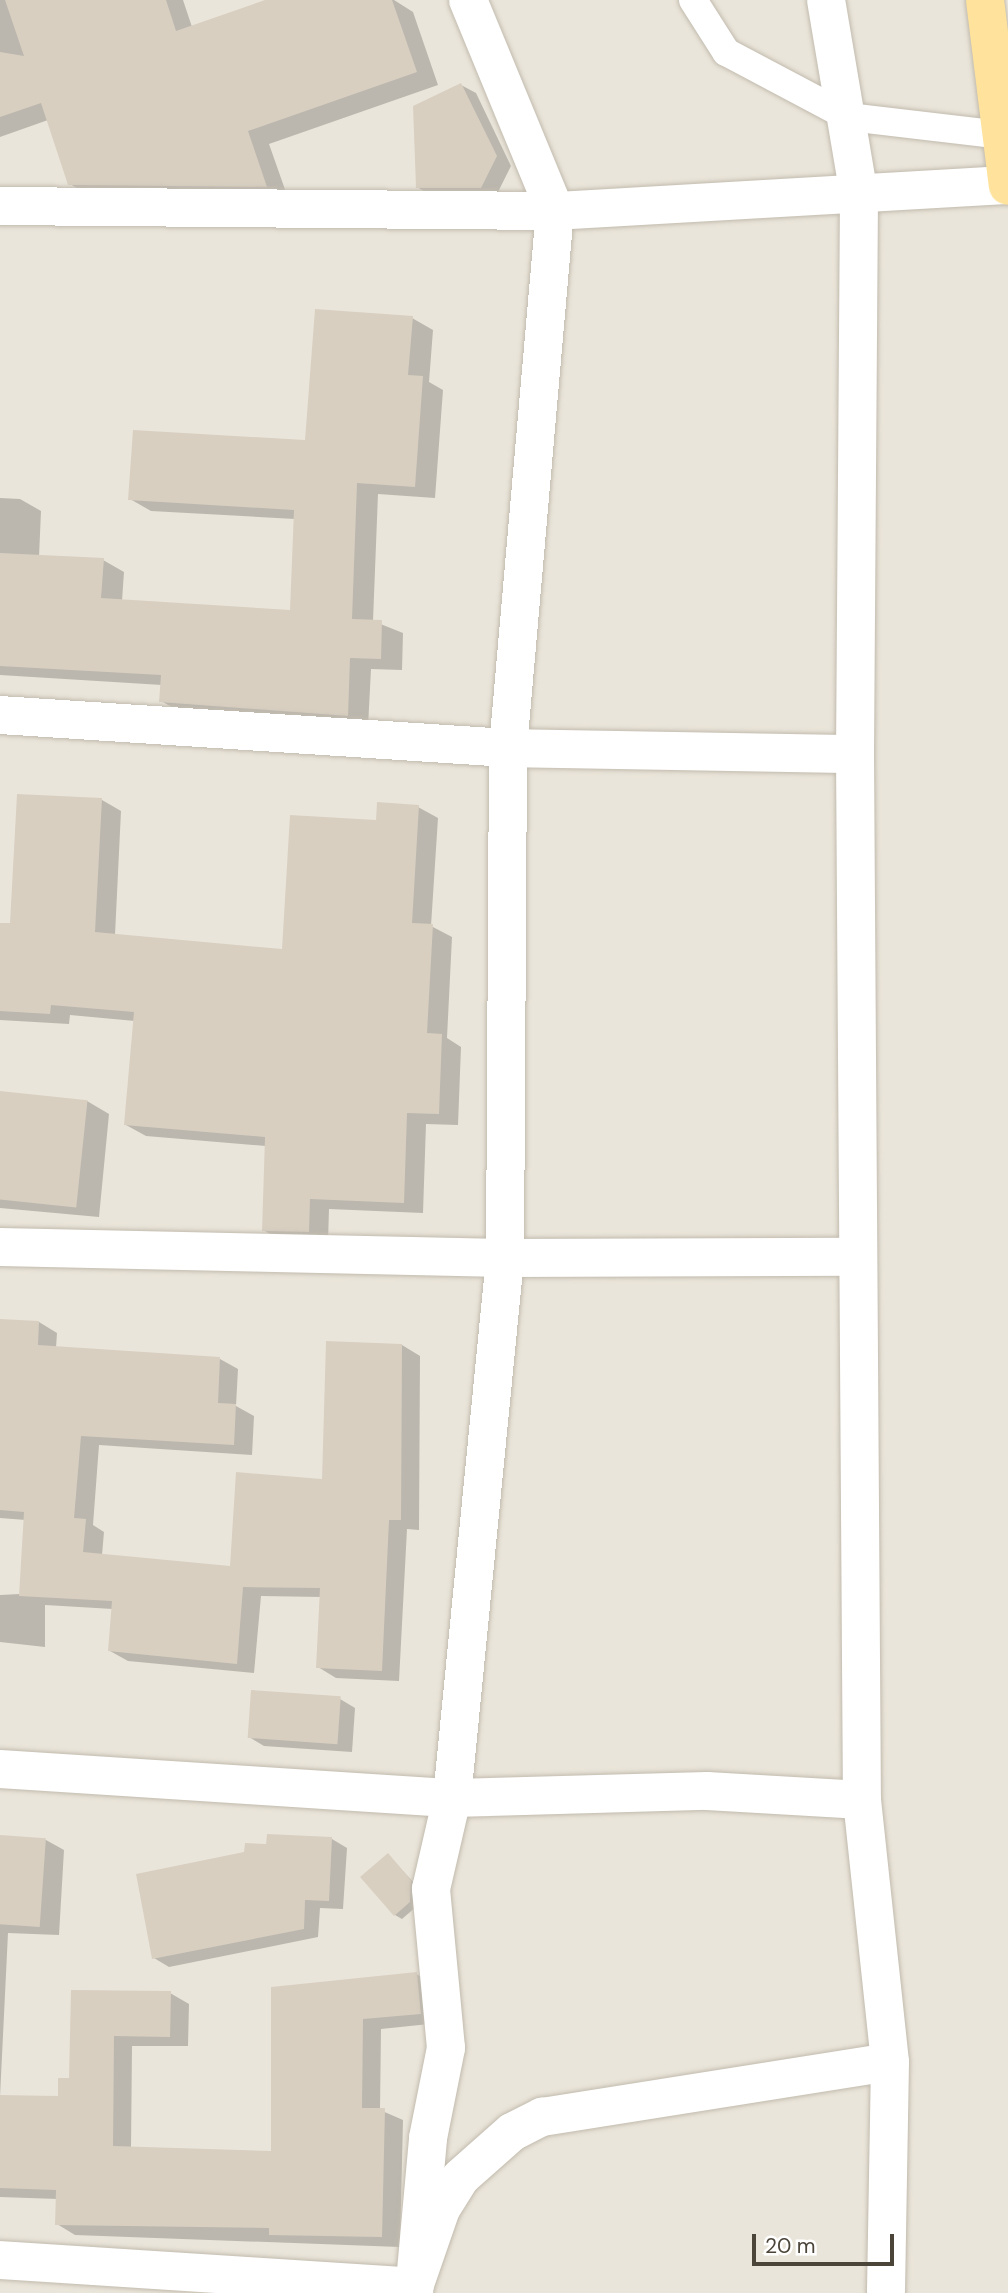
<!DOCTYPE html>
<html>
<head>
<meta charset="utf-8">
<style>
	body { margin:0 }
	#map { position:relative; width:1008px; height:2293px; overflow:hidden; background:#f6f3ec; font-family:"DM Sans",sans-serif }
	div>[style] { position:absolute }
	.residential>* { inset:0; background:#eae5da }
	.shadow>* { inset:0; background:#0003 }
	.building>* { inset:0; background:#d8cfc1; transform-origin:0 0 }
	.roads { filter:drop-shadow(0 0 2px #c2bbae) drop-shadow(0 0 2px #c2bbae) }
	.service>* { height:28px; margin:-14px; padding:0 14px; transform-origin:14px; border-radius:14px; background:#fff }
	.minor>* { height:38px; margin:-19px; padding:0 19px; transform-origin:19px; border-radius:19px; background:#fff }
	.primary>* { height:38px; margin:-19px; padding:0 19px; transform-origin:19px; border-radius:19px; background:#ffe39c }
	span { translate:-50% -50%; white-space:nowrap; text-align:center; line-height:1.15; -webkit-text-stroke:7px #fff; paint-order:stroke }
	.scale { position:absolute; left:752px; top:2234px; width:142px; height:32px; box-sizing:border-box; border:4px solid #4b4439; border-top:0; padding-left:9px; font-size:21px; line-height:24px; white-space:nowrap; color:#4b4439; -webkit-text-stroke:5px #fff; paint-order:stroke }
</style>
</head>
<body>
<div id="map">
	<div class="residential">
		<div style="clip-path:polygon(0 0,994px 0,1008px 115px,1008px 2293px,0 2293px)"></div>
	</div>
	<div class="shadow">
		<div style="clip-path:polygon(0 0,183px 0,192px 27px,268px 0,394px 0,413px 12px,438px 85px,269px 144px,288px 198px,92px 197px,70px 184px,48px 120px,0 137px)"></div>
		<div style="clip-path:polygon(461px 85px,476px 93px,511px 166px,496px 196px,432px 196px,417px 187px)"></div>
		<div style="clip-path:polygon(412px 318px,433px 330px,429px 382px,443px 390px,435px 498px,378px 494px,373px 621px,403px 633px,402px 670px,371px 669px,368px 727px,182px 713px,161px 701px,162px 685px,0 675px,0 498px,20px 499px,41px 511px,39px 557px,103px 560px,124px 572px,122px 601px,291px 612px,295px 519px,151px 511px,130px 499px,307px 442px)"></div>
		<div style="clip-path:polygon(19px 796px,102px 800px,121px 811px,115px 935px,284px 950px,378px 822px,418px 807px,438px 818px,431px 926px,452px 937px,447px 1038px,461px 1047px,458px 1125px,426px 1124px,423px 1213px,329px 1209px,328px 1242px,283px 1241px,263px 1230px,266px 1146px,146px 1136px,126px 1125px,135px 1021px,70px 1015px,69px 1024px,0 1020px,0 925px,12px 925px)"></div>
		<div style="clip-path:polygon(0 1093px,87px 1101px,109px 1114px,99px 1217px,0 1208px)"></div>
		<div style="clip-path:polygon(0 1321px,39px 1322px,57px 1333px,56px 1348px,220px 1359px,238px 1369px,236px 1406px,254px 1416px,252px 1455px,99px 1445px,93px 1525px,104px 1532px,102px 1555px,232px 1568px,324px 1480px,402px 1345px,420px 1356px,419px 1530px,407px 1529px,399px 1681px,336px 1678px,318px 1667px,322px 1597px,261px 1596px,254px 1673px,128px 1661px,110px 1651px,113px 1609px,45px 1605px,45px 1647px,0 1642px,0 1595px,20px 1594px,26px 1520px,0 1518px)"></div>
		<div style="clip-path:polygon(340px 1699px,355px 1708px,352px 1752px,264px 1746px,249px 1737px)"></div>
		<div style="clip-path:polygon(0 1837px,46px 1840px,64px 1850px,59px 1935px,8px 1933px,0 2097px,59px 2098px,71px 2080px,73px 1991px,170px 1993px,189px 2004px,188px 2046px,132px 2046px,131px 2149px,273px 2152px,272px 1989px,416px 1974px,435px 1984px,439px 2023px,381px 2029px,380px 2110px,403px 2120px,400px 2247px,75px 2235px,57px 2224px,58px 2199px,0 2197px)"></div>
		<div style="clip-path:polygon(332px 1839px,347px 1848px,343px 1909px,320px 1908px,318px 1937px,169px 1967px,154px 1958px,246px 1854px)"></div>
		<div style="clip-path:polygon(388px 1855px,417px 1886px,417px 1906px,402px 1919px,395px 1915px)"></div>
	</div>
	<div class="building">
		<div style="clip-path:polygon(5px 0,166px 0,176px 31px,265px 0,392px 0,417px 72px,248px 131px,267px 187px,68px 185px,41px 103px,0 117px,0 52px,24px 56px)"></div>
		<div style="clip-path:polygon(461px 83px,497px 156px,481px 188px,416px 188px,413px 106px)"></div>
		<div style="clip-path:polygon(315px 309px,413px 316px,408px 375px,423px 376px,415px 487px,357px 483px,352px 619px,382px 620px,381px 659px,350px 658px,348px 716px,159px 702px,161px 675px,0 666px,0 553px,104px 558px,101px 598px,290px 610px,294px 510px,128px 500px,133px 430px,305px 440px)"></div>
		<div style="clip-path:polygon(17px 794px,102px 798px,95px 932px,282px 949px,290px 815px,376px 820px,377px 802px,419px 805px,412px 923px,433px 924px,427px 1033px,442px 1034px,439px 1114px,407px 1113px,404px 1203px,310px 1199px,309px 1232px,262px 1231px,265px 1137px,124px 1125px,134px 1012px,51px 1005px,50px 1014px,0 1011px,0 923px,10px 923px)"></div>
		<div style="left:0;top:1091px;width:88px;height:108px;rotate:6deg"></div>
		<div style="clip-path:polygon(0 1319px,39px 1321px,38px 1345px,220px 1357px,218px 1403px,236px 1404px,234px 1445px,81px 1436px,74px 1518px,86px 1519px,83px 1552px,230px 1566px,236px 1472px,322px 1479px,326px 1341px,402px 1344px,401px 1520px,389px 1520px,382px 1671px,316px 1668px,320px 1588px,243px 1587px,237px 1664px,108px 1651px,112px 1601px,19px 1596px,24px 1512px,0 1510px)"></div>
		<div style="left:251px;top:1690px;width:90px;height:48px;rotate:4deg"></div>
		<div style="clip-path:polygon(267px 1834px,332px 1837px,329px 1901px,305px 1900px,304px 1929px,152px 1959px,136px 1874px,244px 1852px,245px 1843px,266px 1844px)"></div>
		<div style="left:0;top:1835px;width:46px;height:89px;rotate:4deg"></div>
		<div style="clip-path:polygon(388px 1853px,411px 1880px,410px 1902px,394px 1916px,360px 1877px)"></div>
		<div style="clip-path:polygon(417px 1972px,421px 2014px,363px 2019px,362px 2108px,385px 2108px,382px 2237px,269px 2235px,269px 2228px,55px 2225px,56px 2190px,0 2188px,0 2095px,58px 2096px,58px 2078px,69px 2078px,71px 1990px,171px 1991px,170px 2037px,114px 2036px,113px 2146px,271px 2151px,271px 1987px)"></div>
	</div>
	<div class="roads">
		<div class="service">
			<div style="left:693px;top:0;width:62px;rotate:57.6deg"></div>
			<div style="left:726px;top:52px;width:139px;rotate:27.9deg"></div>
			<div style="left:849px;top:117px;width:154px;rotate:6.7deg"></div>
		</div>
		<div class="minor">
			<div style="left:826px;top:0;width:199px;rotate:80.4deg"></div>
			<div style="left:859px;top:196px;width:558px;rotate:90.41deg"></div>
			<div style="left:855px;top:754px;width:1046px;rotate:89.62deg"></div>
			<div style="left:862px;top:1800px;width:263px;rotate:83.9deg"></div>
			<div style="left:890px;top:2062px;width:231px;rotate:91deg"></div>
			<div style="left:0;top:206px;width:555px;rotate:0.52deg"></div>
			<div style="left:555px;top:211px;width:454px;rotate:-3.3deg"></div>
			<div style="left:0;top:715px;width:509px;rotate:3.72deg"></div>
			<div style="left:508px;top:748px;width:347px;rotate:1deg"></div>
			<div style="left:0;top:1247px;width:505px;rotate:1.25deg"></div>
			<div style="left:505px;top:1258px;width:352px;rotate:-0.2deg"></div>
			<div style="left:0;top:1769px;width:453px;rotate:3.7deg"></div>
			<div style="left:452px;top:1798px;width:255px;rotate:-1.6deg"></div>
			<div style="left:707px;top:1791px;width:155px;rotate:3.3deg"></div>
			<div style="left:0;top:2260px;width:415px;rotate:3.7deg"></div>
			<div style="left:414px;top:2287px;width:83px;rotate:-70.9deg"></div>
			<div style="left:441px;top:2209px;width:36px;rotate:-58deg"></div>
			<div style="left:460px;top:2178px;width:69px;rotate:-41.5deg"></div>
			<div style="left:512px;top:2132px;width:34px;rotate:-27deg"></div>
			<div style="left:542px;top:2117px;width:352px;rotate:-9deg"></div>
			<div style="left:414px;top:2293px;width:156px;rotate:-84.8deg"></div>
			<div style="left:428px;top:2138px;width:92px;rotate:-78.7deg"></div>
			<div style="left:446px;top:2048px;width:160px;rotate:-95.4deg"></div>
			<div style="left:431px;top:1889px;width:93px;rotate:-77deg"></div>
			<div style="left:452px;top:1798px;width:543px;rotate:-84.39deg"></div>
			<div style="left:505px;top:1258px;width:510px;rotate:-89.66deg"></div>
			<div style="left:508px;top:748px;width:539px;rotate:-85deg"></div>
			<div style="left:555px;top:211px;width:228px;rotate:-112.4deg"></div>
		</div>
		<div class="primary">
			<div style="left:985px;top:0;width:187px;rotate:83deg"></div>
		</div>
	</div>
	<div class="scale">20 m</div>
</div>
</body>
</html>
